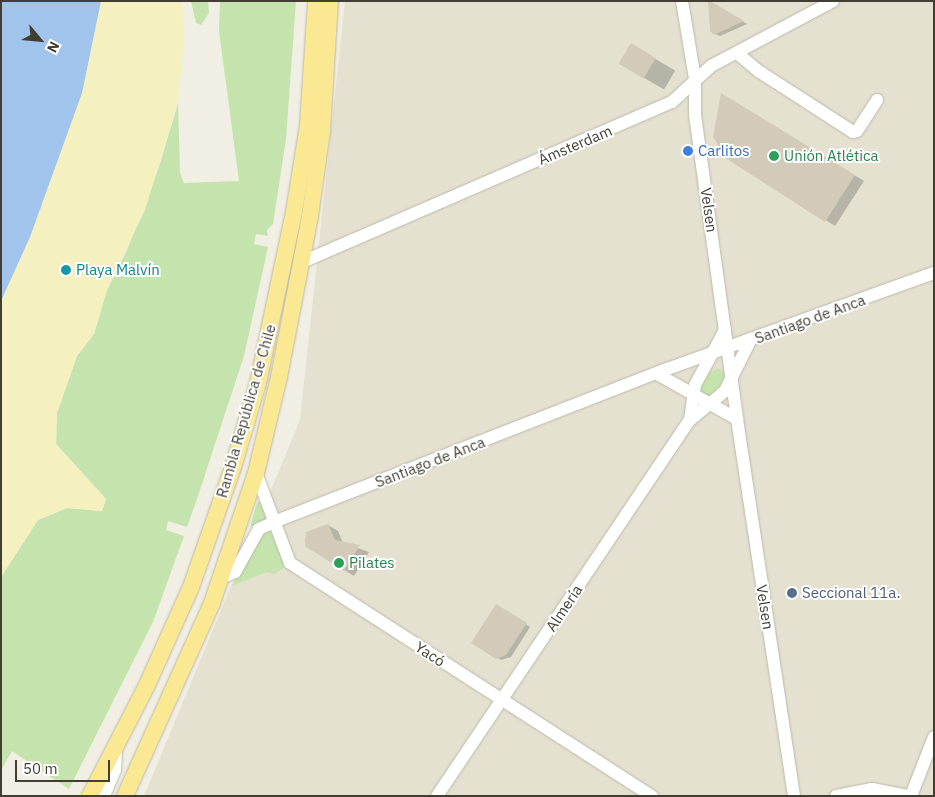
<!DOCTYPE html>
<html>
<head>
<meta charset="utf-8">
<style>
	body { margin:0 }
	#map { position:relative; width:935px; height:797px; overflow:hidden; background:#f1eee3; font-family:"IBM Plex Sans",sans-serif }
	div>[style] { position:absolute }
	.residential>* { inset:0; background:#e4e1d1 }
	.green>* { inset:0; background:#c5e4ad }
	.sand>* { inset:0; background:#f5f0bf }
	.water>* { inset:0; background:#a0c4ec }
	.shadow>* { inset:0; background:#0003; transform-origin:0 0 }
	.building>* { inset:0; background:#d2cbb9; transform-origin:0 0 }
	.roads { filter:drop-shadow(0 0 1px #beb9a9) drop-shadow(0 0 1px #beb9a9) }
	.minor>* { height:12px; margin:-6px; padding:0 6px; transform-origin:6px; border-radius:6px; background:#fff }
	.major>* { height:16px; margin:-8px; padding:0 8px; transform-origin:8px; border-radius:8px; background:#fae893 }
	.dots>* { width:14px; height:14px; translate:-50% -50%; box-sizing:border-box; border:2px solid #fff; border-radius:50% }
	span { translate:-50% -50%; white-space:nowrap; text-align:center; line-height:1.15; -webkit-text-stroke:4px #fff; paint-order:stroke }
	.street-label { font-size:15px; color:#423e33 }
	.shop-label { font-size:15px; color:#366cbe }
	.left { translate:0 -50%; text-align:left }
	.leisure-label { font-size:15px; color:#27864d }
	.culture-label { font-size:15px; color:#0d838f }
	.service-label { font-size:15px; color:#4e5e75 }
	.frame { position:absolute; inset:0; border:2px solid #423e33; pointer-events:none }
	.north { position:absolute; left:15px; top:15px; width:50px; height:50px; -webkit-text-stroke:4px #fff; paint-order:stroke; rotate:118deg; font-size:14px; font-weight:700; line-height:20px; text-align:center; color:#423e33 }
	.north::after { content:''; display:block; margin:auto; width:18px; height:22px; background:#423e33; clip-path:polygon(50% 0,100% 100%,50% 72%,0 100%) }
	.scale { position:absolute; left:15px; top:760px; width:95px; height:22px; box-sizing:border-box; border:2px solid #423e33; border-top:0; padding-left:6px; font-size:15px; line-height:18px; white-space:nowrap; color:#423e33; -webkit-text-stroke:4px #fff; paint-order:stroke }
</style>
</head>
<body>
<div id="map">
	<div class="residential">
		<div style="clip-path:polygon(345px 1px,934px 1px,934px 796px,144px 796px,300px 420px)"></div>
	</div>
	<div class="green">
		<div style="clip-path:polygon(191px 1px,208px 1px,209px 13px,201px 25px,196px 23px)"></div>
		<div style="clip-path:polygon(220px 1px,296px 1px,286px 139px,273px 224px,267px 230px,268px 236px,256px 234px,254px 244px,268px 247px,244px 356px,197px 499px,187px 527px,168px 521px,166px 530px,184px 536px,153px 622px,69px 789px,12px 751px,1px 770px,1px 577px,38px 520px,67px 508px,102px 511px,106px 499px,56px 444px,57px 413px,77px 356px,94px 334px,107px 290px,127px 250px,159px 167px,178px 103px,180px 173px,184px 183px,239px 181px,219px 31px)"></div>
		<div style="clip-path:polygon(718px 368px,724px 372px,724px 381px,708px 398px,700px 391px,701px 382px,707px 374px)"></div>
		<div style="clip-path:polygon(261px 500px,267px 519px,250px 527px,257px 503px)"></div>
		<div style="clip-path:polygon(268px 530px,273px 535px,285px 567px,274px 574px,267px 572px,232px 586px,260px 536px)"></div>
	</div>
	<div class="sand">
		<div style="clip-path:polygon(101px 1px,182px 1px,184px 40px,178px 103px,145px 210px,107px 290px,94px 334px,77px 356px,57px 413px,56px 444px,106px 499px,102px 511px,67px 508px,38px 520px,1px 577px,1px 301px,30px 237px,82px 93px)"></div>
	</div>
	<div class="water">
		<div style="clip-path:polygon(1px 1px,101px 1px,82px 93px,30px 237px,1px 301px)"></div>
	</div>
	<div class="shadow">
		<div style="clip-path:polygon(710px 2px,747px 24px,720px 36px,715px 34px)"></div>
		<div style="left:631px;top:45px;width:51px;height:22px;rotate:30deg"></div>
		<div style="clip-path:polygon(722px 95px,864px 181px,835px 226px,728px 158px)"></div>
		<div style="clip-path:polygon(328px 525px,338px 531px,343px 543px,369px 552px,354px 576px,310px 549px,305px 541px,307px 533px)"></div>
		<div style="clip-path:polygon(496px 605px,530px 627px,511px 657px,501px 660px,472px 643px)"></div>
	</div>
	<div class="building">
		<div style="clip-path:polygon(708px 1px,710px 1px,744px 21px,714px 35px,710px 31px)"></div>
		<div style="left:631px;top:43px;width:29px;height:24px;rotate:31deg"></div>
		<div style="clip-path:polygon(721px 93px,855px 175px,825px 222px,727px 159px,713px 137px)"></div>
		<div style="clip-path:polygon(328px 524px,335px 540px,360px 545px,344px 571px,305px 546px,306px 532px)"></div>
		<div style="clip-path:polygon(496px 604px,527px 623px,506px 655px,496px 659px,471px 643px)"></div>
	</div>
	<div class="roads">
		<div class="minor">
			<div style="left:682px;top:1px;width:79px;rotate:80.5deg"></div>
			<div style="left:695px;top:79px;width:36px;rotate:90deg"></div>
			<div style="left:695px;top:115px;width:307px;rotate:82.1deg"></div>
			<div style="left:737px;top:419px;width:381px;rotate:81.4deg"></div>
			<div style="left:737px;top:53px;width:30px;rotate:40deg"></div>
			<div style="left:760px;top:72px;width:111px;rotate:32.8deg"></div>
			<div style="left:853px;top:132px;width:4px;rotate:-14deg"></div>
			<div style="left:857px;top:131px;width:37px;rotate:-57deg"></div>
			<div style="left:302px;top:262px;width:403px;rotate:-23.4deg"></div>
			<div style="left:672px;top:102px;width:53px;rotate:-42.7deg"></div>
			<div style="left:711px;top:66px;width:138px;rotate:-28deg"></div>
			<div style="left:659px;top:375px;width:90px;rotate:29.4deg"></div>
			<div style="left:690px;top:420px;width:35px;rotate:-82deg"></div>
			<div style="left:695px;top:385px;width:63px;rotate:-61.4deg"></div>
			<div style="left:256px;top:473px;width:96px;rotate:69.3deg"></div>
			<div style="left:290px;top:563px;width:431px;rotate:32.8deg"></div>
			<div style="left:223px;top:577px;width:13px;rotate:-23deg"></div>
			<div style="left:235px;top:572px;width:49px;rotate:-60.8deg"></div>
			<div style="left:259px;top:529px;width:17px;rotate:-25deg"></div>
			<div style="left:274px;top:522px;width:422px;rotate:-21.3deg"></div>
			<div style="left:667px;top:369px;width:284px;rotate:-19.8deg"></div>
			<div style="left:104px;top:796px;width:28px;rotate:-67deg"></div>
			<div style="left:115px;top:770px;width:20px;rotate:-87deg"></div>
			<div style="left:437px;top:796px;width:453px;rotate:-56.1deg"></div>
			<div style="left:690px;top:420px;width:45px;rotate:-39.6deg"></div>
			<div style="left:725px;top:391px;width:56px;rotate:-63.4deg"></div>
			<div style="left:836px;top:796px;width:37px;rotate:-11deg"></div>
			<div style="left:872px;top:789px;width:36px;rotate:11deg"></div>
			<div style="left:911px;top:796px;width:63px;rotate:-68.7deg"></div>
		</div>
		<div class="major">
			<div style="left:90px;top:796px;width:125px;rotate:-62.8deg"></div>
			<div style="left:147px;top:685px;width:107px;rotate:-65.8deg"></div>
			<div style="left:191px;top:587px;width:130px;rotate:-70.7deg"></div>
			<div style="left:234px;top:464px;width:84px;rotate:-73.5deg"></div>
			<div style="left:258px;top:383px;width:175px;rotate:-78.1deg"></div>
			<div style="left:294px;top:212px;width:87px;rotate:-80.8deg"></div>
			<div style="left:308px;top:126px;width:125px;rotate:-86.3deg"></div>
			<div style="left:125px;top:796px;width:212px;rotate:-65.7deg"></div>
			<div style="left:212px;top:603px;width:137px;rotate:-71.3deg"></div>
			<div style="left:256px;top:473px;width:99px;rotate:-76.5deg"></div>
			<div style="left:279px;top:377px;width:164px;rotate:-79.1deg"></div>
			<div style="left:310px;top:216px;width:86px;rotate:-82deg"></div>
			<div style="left:322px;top:131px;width:130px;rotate:-86.5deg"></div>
		</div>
	</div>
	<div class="dots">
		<div style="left:688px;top:151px;background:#3f7fe0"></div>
		<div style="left:774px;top:156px;background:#2e9e5b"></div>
		<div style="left:66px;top:270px;background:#0f9aa8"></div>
		<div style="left:339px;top:563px;background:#2e9e5b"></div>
		<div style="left:792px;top:593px;background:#5c6f8a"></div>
	</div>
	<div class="street-label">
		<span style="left:575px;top:145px;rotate:-23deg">Ámsterdam</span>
		<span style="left:709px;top:210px;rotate:82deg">Velsen</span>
		<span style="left:810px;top:319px;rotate:-20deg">Santiago de Anca</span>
		<span style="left:246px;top:411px;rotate:-74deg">Rambla República de Chile</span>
		<span style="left:430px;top:462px;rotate:-21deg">Santiago de Anca</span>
		<span style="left:765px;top:607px;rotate:81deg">Velsen</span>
		<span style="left:564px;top:608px;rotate:-56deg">Almería</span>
		<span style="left:430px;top:654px;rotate:33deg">Yacó</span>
	</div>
	<div class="shop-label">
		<span class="left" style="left:698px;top:151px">Carlitos</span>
	</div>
	<div class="leisure-label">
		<span class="left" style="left:784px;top:156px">Unión Atlética</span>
		<span class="left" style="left:349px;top:563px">Pilates</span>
	</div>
	<div class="culture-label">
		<span class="left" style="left:76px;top:270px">Playa Malvín</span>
	</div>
	<div class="service-label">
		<span class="left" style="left:802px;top:593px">Seccional 11a.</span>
	</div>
	<div class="frame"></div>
	<div class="north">N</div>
	<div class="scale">50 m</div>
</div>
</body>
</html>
